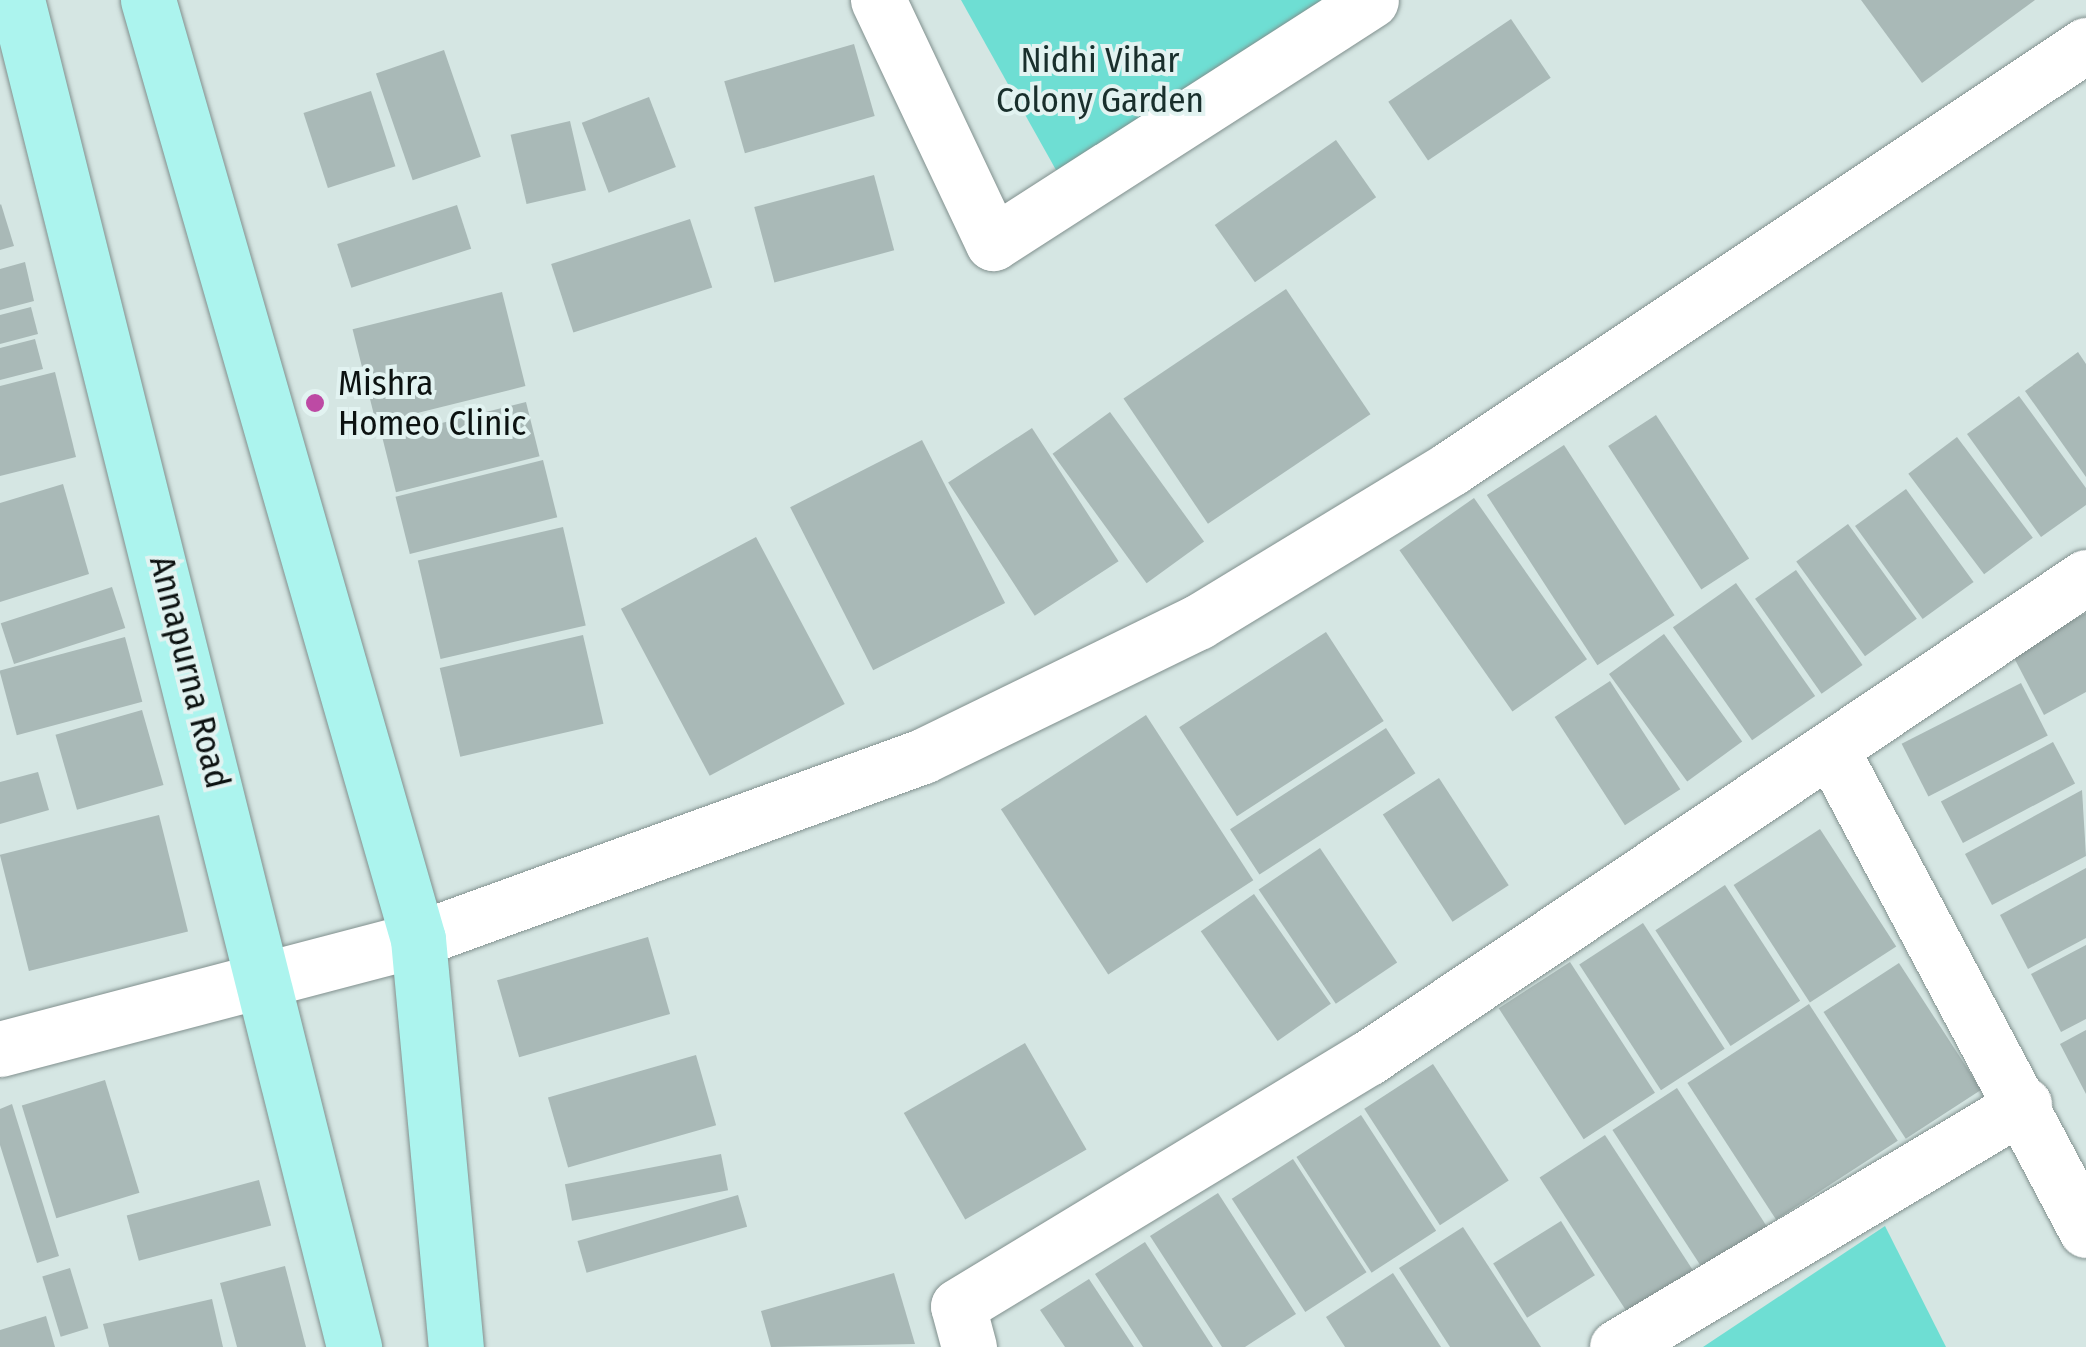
<!DOCTYPE html>
<html>
<head>
<meta charset="utf-8">
<style>
	body { margin:0 }
	#map { position:relative; width:2086px; height:1347px; overflow:hidden; background:#d5e6e3; font-family:"Fira Sans Condensed",sans-serif }
	div>[style] { position:absolute }
	.green>* { inset:0; background:#6eded3 }
	.building>* { inset:0; background:#a9b9b7; transform-origin:0 0 }
	.roads { filter:drop-shadow(0 0 2px #81908e) drop-shadow(0 0 2px #81908e) }
	.minor>* { height:55px; margin:-27.5px; padding:0 27.5px; transform-origin:27.5px; border-radius:27.5px; background:#fff }
	.major>* { height:55px; margin:-27.5px; padding:0 27.5px; transform-origin:27.5px; border-radius:27.5px; background:#acf4ee }
	.dots>* { width:28px; height:28px; translate:-50% -50%; box-sizing:border-box; border:5px solid #e2f3f1; border-radius:50% }
	span { translate:-50% -50%; white-space:nowrap; text-align:center; line-height:1.15; -webkit-text-stroke:8px #e2f3f1; paint-order:stroke }
	.park-label { font-size:35px; color:#192f2c }
	.poi-label { font-size:35px; color:#0c1211 }
	.left { translate:0 -50%; text-align:left }
	.street-label { font-size:35px; color:#0c1211 }
</style>
</head>
<body>
<div id="map">
	<div class="green">
		<div style="clip-path:polygon(961px 0,1379px 0,1070px 195px)"></div>
		<div style="clip-path:polygon(1885px 1226px,1946px 1347px,1703px 1347px)"></div>
	</div>
	<div class="building">
		<div style="clip-path:polygon(1861px 0,2035px 0,1922px 83px)"></div>
		<div style="left:1511px;top:19px;width:71px;height:148px;rotate:56deg"></div>
		<div style="left:854px;top:44px;width:75px;height:135px;rotate:74deg"></div>
		<div style="left:444px;top:50px;width:113px;height:72px;rotate:71deg"></div>
		<div style="left:371px;top:91px;width:79px;height:71px;rotate:72deg"></div>
		<div style="left:649px;top:97px;width:75px;height:72px;rotate:69deg"></div>
		<div style="left:570px;top:121px;width:71px;height:61px;rotate:77deg"></div>
		<div style="left:1336px;top:140px;width:70px;height:148px;rotate:55deg"></div>
		<div style="left:874px;top:175px;width:78px;height:124px;rotate:75deg"></div>
		<div style="clip-path:polygon(1px 204px,14px 246px,0 250px,0 205px)"></div>
		<div style="left:457px;top:205px;width:46px;height:126px;rotate:72deg"></div>
		<div style="left:690px;top:219px;width:72px;height:146px;rotate:72deg"></div>
		<div style="clip-path:polygon(25px 262px,34px 301px,0 310px,0 269px)"></div>
		<div style="left:1286px;top:289px;width:151px;height:196px;rotate:56deg"></div>
		<div style="left:502px;top:292px;width:97px;height:154px;rotate:76deg"></div>
		<div style="clip-path:polygon(31px 307px,38px 334px,0 344px,0 315px)"></div>
		<div style="clip-path:polygon(35px 339px,43px 369px,0 380px,0 348px)"></div>
		<div style="clip-path:polygon(2078px 352px,2086px 364px,2086px 477px,2025px 391px)"></div>
		<div style="clip-path:polygon(55px 372px,76px 457px,0 476px,0 386px)"></div>
		<div style="clip-path:polygon(2019px 396px,2086px 488px,2086px 505px,2041px 537px,1967px 434px)"></div>
		<div style="left:526px;top:402px;width:56px;height:148px;rotate:76deg"></div>
		<div style="left:1110px;top:412px;width:160px;height:71px;rotate:54deg"></div>
		<div style="left:1656px;top:415px;width:171px;height:57px;rotate:57deg"></div>
		<div style="left:1032px;top:428px;width:159px;height:100px;rotate:57deg"></div>
		<div style="left:1957px;top:437px;width:126px;height:61px;rotate:53deg"></div>
		<div style="left:922px;top:440px;width:183px;height:148px;rotate:63deg"></div>
		<div style="left:1564px;top:445px;width:203px;height:92px;rotate:57deg"></div>
		<div style="left:543px;top:460px;width:59px;height:152px;rotate:76deg"></div>
		<div style="clip-path:polygon(63px 484px,89px 574px,0 602px,0 503px)"></div>
		<div style="left:1906px;top:489px;width:115px;height:63px;rotate:54deg"></div>
		<div style="left:1474px;top:498px;width:197px;height:91px;rotate:55deg"></div>
		<div style="left:1848px;top:524px;width:117px;height:64px;rotate:54deg"></div>
		<div style="left:563px;top:527px;width:101px;height:149px;rotate:77deg"></div>
		<div style="left:756px;top:537px;width:189px;height:153px;rotate:62deg"></div>
		<div style="left:1796px;top:570px;width:116px;height:50px;rotate:55deg"></div>
		<div style="left:1736px;top:583px;width:138px;height:77px;rotate:55deg"></div>
		<div style="left:112px;top:587px;width:43px;height:117px;rotate:72deg"></div>
		<div style="clip-path:polygon(2086px 613px,2086px 692px,2044px 715px,2011px 652px)"></div>
		<div style="left:1326px;top:632px;width:106px;height:175px;rotate:57deg"></div>
		<div style="left:1664px;top:634px;width:133px;height:68px;rotate:54deg"></div>
		<div style="left:583px;top:635px;width:91px;height:147px;rotate:77deg"></div>
		<div style="left:125px;top:637px;width:67px;height:130px;rotate:75deg"></div>
		<div style="left:1610px;top:681px;width:129px;height:66px;rotate:57deg"></div>
		<div style="left:2021px;top:683px;width:59px;height:134px;rotate:63deg"></div>
		<div style="left:142px;top:710px;width:78px;height:90px;rotate:74deg"></div>
		<div style="left:1146px;top:715px;width:197px;height:173px;rotate:57deg"></div>
		<div style="left:1386px;top:728px;width:54px;height:186px;rotate:57deg"></div>
		<div style="left:2053px;top:742px;width:47px;height:127px;rotate:62deg"></div>
		<div style="clip-path:polygon(38px 772px,49px 810px,0 824px,0 782px)"></div>
		<div style="left:1439px;top:778px;width:128px;height:67px;rotate:57deg"></div>
		<div style="clip-path:polygon(2082px 790px,2086px 856px,1992px 905px,1965px 854px)"></div>
		<div style="left:159px;top:815px;width:120px;height:164px;rotate:76deg"></div>
		<div style="left:1820px;top:829px;width:140px;height:103px;rotate:57deg"></div>
		<div style="left:1320px;top:848px;width:138px;height:74px;rotate:56deg"></div>
		<div style="clip-path:polygon(2086px 868px,2086px 938px,2028px 969px,2000px 915px)"></div>
		<div style="left:1725px;top:885px;width:138px;height:83px;rotate:57deg"></div>
		<div style="left:1254px;top:894px;width:134px;height:65px;rotate:55deg"></div>
		<div style="left:1643px;top:923px;width:150px;height:76px;rotate:57deg"></div>
		<div style="left:648px;top:937px;width:80px;height:157px;rotate:74deg"></div>
		<div style="clip-path:polygon(2086px 945px,2086px 1019px,2061px 1032px,2031px 974px)"></div>
		<div style="left:1570px;top:962px;width:156px;height:85px;rotate:57deg"></div>
		<div style="left:1899px;top:963px;width:151px;height:90px;rotate:57deg"></div>
		<div style="left:1809px;top:1004px;width:163px;height:145px;rotate:57deg"></div>
		<div style="clip-path:polygon(2086px 1030px,2086px 1094px,2060px 1044px)"></div>
		<div style="left:1025px;top:1043px;width:123px;height:140px;rotate:60deg"></div>
		<div style="left:696px;top:1055px;width:73px;height:154px;rotate:74deg"></div>
		<div style="left:1433px;top:1064px;width:139px;height:82px;rotate:57deg"></div>
		<div style="left:105px;top:1080px;width:118px;height:87px;rotate:73deg"></div>
		<div style="left:1677px;top:1088px;width:165px;height:77px;rotate:57deg"></div>
		<div style="clip-path:polygon(12px 1104px,59px 1256px,37px 1263px,0 1145px,0 1109px)"></div>
		<div style="left:1361px;top:1115px;width:138px;height:77px;rotate:57deg"></div>
		<div style="left:1605px;top:1135px;width:162px;height:78px;rotate:57deg"></div>
		<div style="left:721px;top:1154px;width:37px;height:159px;rotate:79deg"></div>
		<div style="left:1293px;top:1159px;width:135px;height:73px;rotate:57deg"></div>
		<div style="left:259px;top:1180px;width:47px;height:137px;rotate:75deg"></div>
		<div style="clip-path:polygon(1218px 1193px,1296px 1314px,1245px 1347px,1222px 1347px,1150px 1236px)"></div>
		<div style="left:738px;top:1195px;width:33px;height:167px;rotate:74deg"></div>
		<div style="left:1561px;top:1221px;width:64px;height:80px;rotate:58deg"></div>
		<div style="clip-path:polygon(1463px 1227px,1541px 1347px,1450px 1347px,1399px 1268px)"></div>
		<div style="clip-path:polygon(1145px 1242px,1213px 1347px,1143px 1347px,1095px 1274px)"></div>
		<div style="clip-path:polygon(285px 1266px,306px 1347px,237px 1347px,220px 1283px)"></div>
		<div style="left:70px;top:1268px;width:63px;height:29px;rotate:73deg"></div>
		<div style="clip-path:polygon(894px 1273px,915px 1344px,771px 1347px,761px 1311px)"></div>
		<div style="clip-path:polygon(1393px 1273px,1441px 1347px,1345px 1347px,1326px 1317px)"></div>
		<div style="clip-path:polygon(1089px 1279px,1134px 1347px,1065px 1347px,1040px 1310px)"></div>
		<div style="clip-path:polygon(212px 1299px,223px 1347px,109px 1347px,103px 1324px)"></div>
		<div style="clip-path:polygon(46px 1316px,55px 1347px,0 1347px,0 1330px)"></div>
	</div>
	<div class="roads">
		<div class="minor">
			<div style="left:878px;top:0;width:269px;rotate:64.7deg"></div>
			<div style="left:993px;top:243px;width:449px;rotate:-32.7deg"></div>
			<div style="left:1833px;top:753px;width:540px;rotate:62.06deg"></div>
			<div style="left:0;top:1049px;width:432px;rotate:-14.7deg"></div>
			<div style="left:418px;top:939px;width:537px;rotate:-19.92deg"></div>
			<div style="left:923px;top:756px;width:306px;rotate:-26deg"></div>
			<div style="left:1198px;top:622px;width:296px;rotate:-31.3deg"></div>
			<div style="left:1451px;top:468px;width:763px;rotate:-33.67deg"></div>
			<div style="left:969px;top:1347px;width:42px;rotate:-105deg"></div>
			<div style="left:958px;top:1306px;width:479px;rotate:-31.2deg"></div>
			<div style="left:1368px;top:1058px;width:864px;rotate:-33.82deg"></div>
			<div style="left:1617px;top:1347px;width:474px;rotate:-30.8deg"></div>
		</div>
		<div class="major">
			<div style="left:17px;top:0;width:1389px;rotate:75.95deg"></div>
			<div style="left:148px;top:0;width:977px;rotate:73.96deg"></div>
			<div style="left:418px;top:939px;width:410px;rotate:84.7deg"></div>
		</div>
	</div>
	<div class="dots">
		<div style="left:315px;top:403px;background:#bd4aa4"></div>
	</div>
	<div class="park-label">
		<span style="left:1100px;top:80px">Nidhi Vihar<br>Colony Garden</span>
	</div>
	<div class="poi-label">
		<span class="left" style="left:338px;top:403px">Mishra<br>Homeo Clinic</span>
	</div>
	<div class="street-label">
		<span style="left:190px;top:672px;rotate:76deg">Annapurna Road</span>
	</div>
</div>
</body>
</html>
